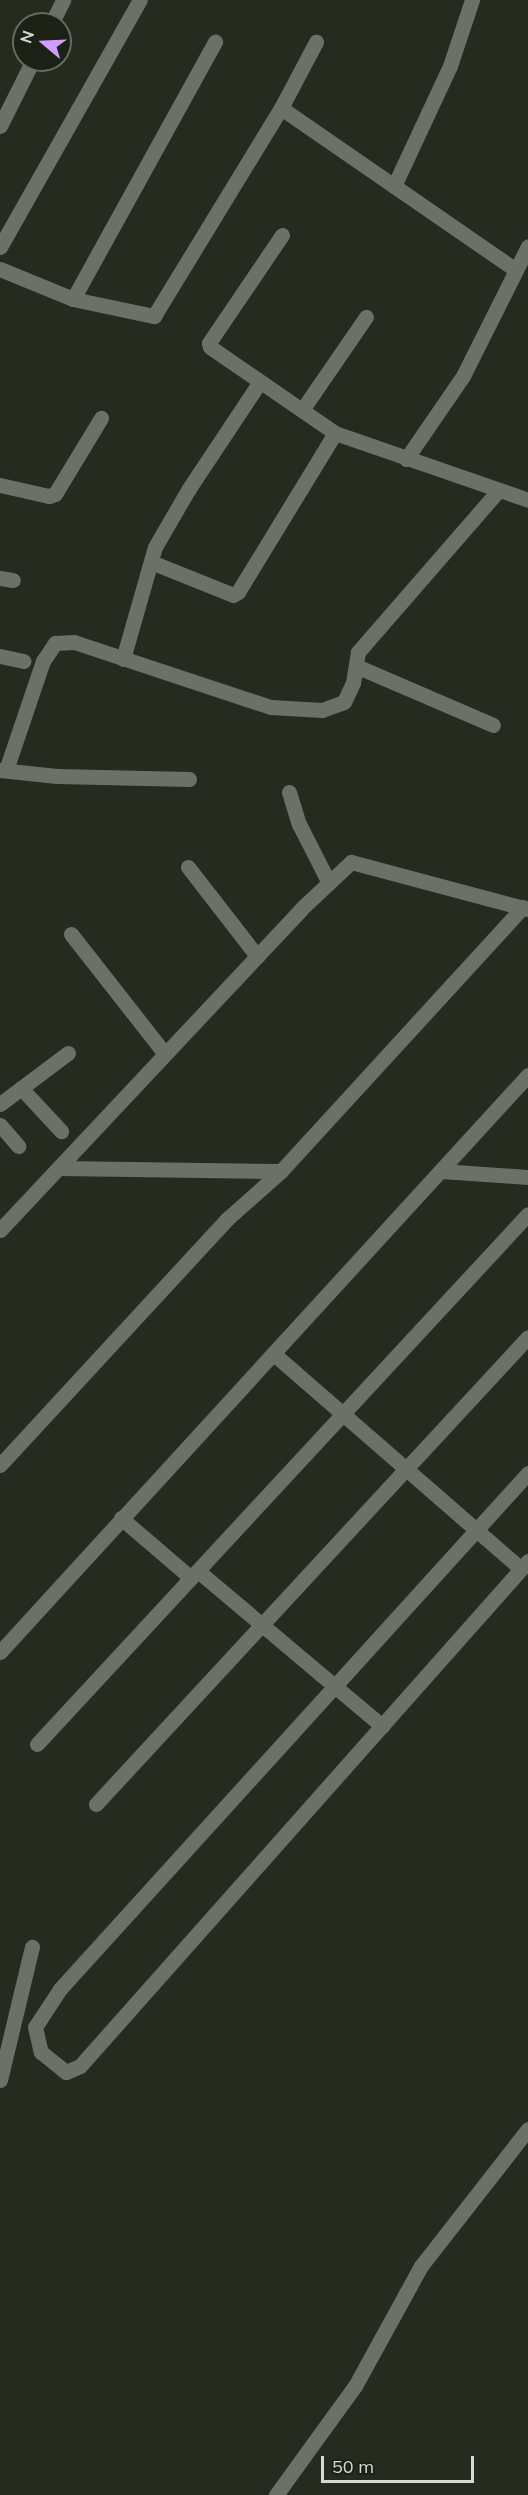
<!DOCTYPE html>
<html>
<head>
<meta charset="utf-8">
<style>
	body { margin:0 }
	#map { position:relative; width:528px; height:2495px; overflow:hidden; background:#252b1e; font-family:Mulish,sans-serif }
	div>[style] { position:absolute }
	.minor>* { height:15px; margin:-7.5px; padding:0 7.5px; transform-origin:7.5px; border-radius:7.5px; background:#6d7069 }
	span { translate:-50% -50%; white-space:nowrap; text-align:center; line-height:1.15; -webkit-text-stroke:6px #1c2115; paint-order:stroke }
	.north { position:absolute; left:12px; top:12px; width:60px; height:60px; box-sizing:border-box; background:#1c2115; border:2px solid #666b60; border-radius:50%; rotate:289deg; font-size:16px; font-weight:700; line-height:24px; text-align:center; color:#d6d9d1 }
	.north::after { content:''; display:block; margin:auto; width:21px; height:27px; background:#d09dff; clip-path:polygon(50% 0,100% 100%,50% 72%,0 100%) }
	.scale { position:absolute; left:321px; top:2456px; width:153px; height:27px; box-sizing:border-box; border:3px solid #d6d9d1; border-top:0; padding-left:8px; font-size:18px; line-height:21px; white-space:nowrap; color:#d6d9d1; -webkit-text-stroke:4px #1c2115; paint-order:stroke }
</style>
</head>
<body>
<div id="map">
	<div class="minor">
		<div style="left:51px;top:24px;width:27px;rotate:-63deg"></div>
		<div style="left:281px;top:108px;width:285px;rotate:34.6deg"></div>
		<div style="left:0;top:126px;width:74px;rotate:-63.4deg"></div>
		<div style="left:394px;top:186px;width:132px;rotate:-65deg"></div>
		<div style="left:450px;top:66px;width:70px;rotate:-71.6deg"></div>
		<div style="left:282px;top:235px;width:130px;rotate:124.1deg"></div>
		<div style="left:209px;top:343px;width:4px;rotate:76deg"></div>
		<div style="left:210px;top:347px;width:152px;rotate:34.5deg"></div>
		<div style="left:335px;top:433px;width:204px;rotate:19.1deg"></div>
		<div style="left:0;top:247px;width:284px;rotate:-60.5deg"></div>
		<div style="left:0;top:269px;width:79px;rotate:22.3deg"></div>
		<div style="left:73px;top:299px;width:83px;rotate:11.9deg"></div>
		<div style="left:154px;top:316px;width:244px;rotate:-58.6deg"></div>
		<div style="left:281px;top:108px;width:75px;rotate:-62.1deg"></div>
		<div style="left:73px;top:299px;width:294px;rotate:-61.1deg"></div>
		<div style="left:302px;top:410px;width:113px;rotate:-55.5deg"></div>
		<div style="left:406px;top:459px;width:101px;rotate:-55.5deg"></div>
		<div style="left:463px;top:376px;width:145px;rotate:-63.4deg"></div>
		<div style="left:0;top:485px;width:50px;rotate:12.7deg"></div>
		<div style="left:49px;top:496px;width:6px;rotate:-18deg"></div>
		<div style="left:55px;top:494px;width:89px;rotate:-58.8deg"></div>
		<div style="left:151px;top:562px;width:88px;rotate:21.9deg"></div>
		<div style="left:233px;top:595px;width:6px;rotate:-31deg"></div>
		<div style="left:238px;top:592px;width:186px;rotate:-58.6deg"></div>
		<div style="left:0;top:578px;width:13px;rotate:9deg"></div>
		<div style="left:0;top:656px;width:24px;rotate:12deg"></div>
		<div style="left:123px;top:659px;width:116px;rotate:-74.1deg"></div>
		<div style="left:155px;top:547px;width:66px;rotate:-59.9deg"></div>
		<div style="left:188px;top:490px;width:128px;rotate:-56.4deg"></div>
		<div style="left:356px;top:666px;width:149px;rotate:23.3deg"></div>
		<div style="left:0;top:770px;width:57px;rotate:6deg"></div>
		<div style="left:57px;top:776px;width:132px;rotate:1.3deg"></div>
		<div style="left:6px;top:770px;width:115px;rotate:-71.3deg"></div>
		<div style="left:43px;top:661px;width:22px;rotate:-56deg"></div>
		<div style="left:55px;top:643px;width:19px;rotate:-3deg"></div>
		<div style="left:74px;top:642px;width:207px;rotate:18.3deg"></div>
		<div style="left:271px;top:707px;width:51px;rotate:3.4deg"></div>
		<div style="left:322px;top:710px;width:23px;rotate:-20deg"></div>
		<div style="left:344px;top:702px;width:21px;rotate:-65deg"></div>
		<div style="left:353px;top:683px;width:31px;rotate:-81deg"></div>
		<div style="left:358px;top:652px;width:215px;rotate:-49deg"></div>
		<div style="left:289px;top:792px;width:34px;rotate:73deg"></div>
		<div style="left:299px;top:824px;width:64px;rotate:63deg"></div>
		<div style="left:188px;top:867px;width:113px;rotate:52.2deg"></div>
		<div style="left:71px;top:934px;width:152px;rotate:51.9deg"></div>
		<div style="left:21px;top:1088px;width:59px;rotate:47.1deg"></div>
		<div style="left:0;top:1104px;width:85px;rotate:-36.9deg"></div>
		<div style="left:0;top:1125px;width:28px;rotate:49deg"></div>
		<div style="left:59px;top:1168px;width:222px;rotate:0.8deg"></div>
		<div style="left:441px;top:1171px;width:87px;rotate:3.9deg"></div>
		<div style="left:0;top:1230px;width:440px;rotate:-46.8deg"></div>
		<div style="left:301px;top:909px;width:69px;rotate:-43.2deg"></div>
		<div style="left:351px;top:862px;width:183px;rotate:14.9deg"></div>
		<div style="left:275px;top:1355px;width:326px;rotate:41deg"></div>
		<div style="left:0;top:1465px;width:335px;rotate:-47.3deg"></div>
		<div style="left:227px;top:1219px;width:72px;rotate:-41.6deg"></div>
		<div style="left:281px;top:1171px;width:358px;rotate:-47.5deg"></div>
		<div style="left:528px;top:1473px;width:697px;rotate:132.21deg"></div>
		<div style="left:60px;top:1989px;width:45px;rotate:123.3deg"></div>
		<div style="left:35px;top:2027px;width:26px;rotate:77deg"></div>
		<div style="left:41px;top:2052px;width:32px;rotate:39deg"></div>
		<div style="left:66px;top:2072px;width:15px;rotate:-23deg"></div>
		<div style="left:80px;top:2066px;width:675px;rotate:-48.42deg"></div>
		<div style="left:121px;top:1518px;width:92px;rotate:40.6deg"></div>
		<div style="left:198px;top:1571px;width:241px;rotate:40.1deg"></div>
		<div style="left:0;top:1652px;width:782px;rotate:-47.54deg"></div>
		<div style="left:37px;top:1744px;width:722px;rotate:-47.19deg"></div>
		<div style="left:96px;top:1804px;width:636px;rotate:-47.23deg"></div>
		<div style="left:0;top:2080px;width:137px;rotate:-76.5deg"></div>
		<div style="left:276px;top:2495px;width:135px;rotate:-54.1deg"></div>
		<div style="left:355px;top:2386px;width:137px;rotate:-61.2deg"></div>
		<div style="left:421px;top:2266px;width:174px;rotate:-52deg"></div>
	</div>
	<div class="north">N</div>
	<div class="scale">50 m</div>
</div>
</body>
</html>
